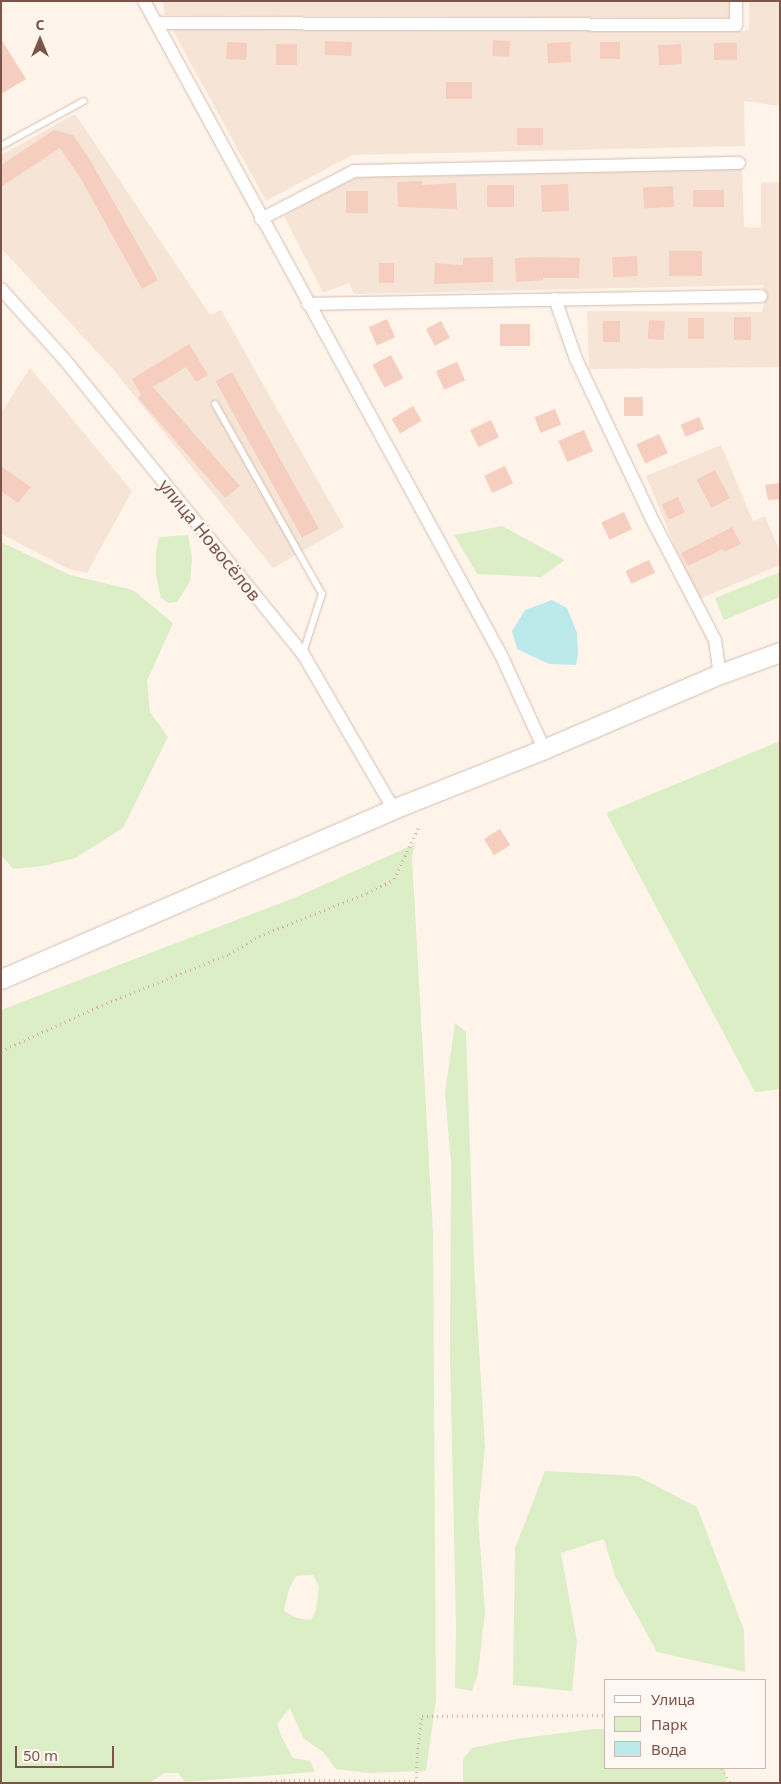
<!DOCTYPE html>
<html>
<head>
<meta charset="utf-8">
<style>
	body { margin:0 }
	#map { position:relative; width:781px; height:1784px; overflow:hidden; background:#fef4ea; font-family:"Noto Sans",sans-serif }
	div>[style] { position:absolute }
	.residential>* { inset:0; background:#f6e5d7 }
	.green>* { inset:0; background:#dbeec6 }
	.water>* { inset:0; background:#bce9ea }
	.building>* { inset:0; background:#f6cebf; transform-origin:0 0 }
	.path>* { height:2.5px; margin-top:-1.25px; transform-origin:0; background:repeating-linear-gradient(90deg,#dcb0a1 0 1px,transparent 0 5px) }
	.roads { filter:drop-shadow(0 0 1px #d4bcb0) drop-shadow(0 0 1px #d4bcb0) }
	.lane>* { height:6px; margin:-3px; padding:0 3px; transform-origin:3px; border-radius:3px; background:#fff }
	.street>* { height:12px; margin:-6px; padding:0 6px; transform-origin:6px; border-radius:6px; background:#fff }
	.secondary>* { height:19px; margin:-9.5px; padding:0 9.5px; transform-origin:9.5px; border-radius:9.5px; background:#fff }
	span { translate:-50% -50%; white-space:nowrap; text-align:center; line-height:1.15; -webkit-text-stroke:4px #fff8f2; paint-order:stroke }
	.street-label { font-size:18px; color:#7c554a }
	.frame { position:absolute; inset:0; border:2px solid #7c554a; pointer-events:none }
	.legend { position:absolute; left:604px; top:1679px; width:162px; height:90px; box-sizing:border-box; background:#fff8f2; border:1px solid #cbb7af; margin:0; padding:6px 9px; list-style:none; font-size:15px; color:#7c554a }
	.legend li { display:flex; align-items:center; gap:10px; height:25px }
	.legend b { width:25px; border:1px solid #cbb7af }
	.north { position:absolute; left:15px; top:15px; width:50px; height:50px; -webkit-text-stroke:4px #fff8f2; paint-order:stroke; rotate:0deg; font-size:14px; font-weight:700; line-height:20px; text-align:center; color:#7c554a }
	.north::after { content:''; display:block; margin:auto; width:18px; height:22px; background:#7c554a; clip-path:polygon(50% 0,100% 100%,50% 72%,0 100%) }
	.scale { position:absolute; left:15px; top:1746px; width:99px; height:22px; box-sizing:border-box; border:2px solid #7c554a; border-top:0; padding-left:6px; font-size:15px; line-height:18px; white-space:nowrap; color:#7c554a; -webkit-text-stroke:4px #fff8f2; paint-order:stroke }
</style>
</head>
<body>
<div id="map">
	<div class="residential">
		<div style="clip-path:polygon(163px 1px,730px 1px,731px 18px,165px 15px)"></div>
		<div style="clip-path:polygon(749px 1px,780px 1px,780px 106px,744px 101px,745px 146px,352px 155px,266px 201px,172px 29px,744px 31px,749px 29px)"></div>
		<div style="clip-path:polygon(75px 114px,210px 315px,221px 310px,344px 527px,273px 568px,112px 368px,1px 248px,1px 155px)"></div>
		<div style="clip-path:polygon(742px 168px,744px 227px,761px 228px,761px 183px,780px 182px,780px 367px,589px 369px,587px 311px,762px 312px,764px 302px,763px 285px,354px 294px,349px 283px,323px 293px,284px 216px,350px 178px)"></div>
		<div style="clip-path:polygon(30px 368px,132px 491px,87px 573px,69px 569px,1px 534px,1px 413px)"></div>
		<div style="clip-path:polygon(721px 445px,753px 521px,765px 516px,780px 552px,780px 565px,697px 600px,646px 476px)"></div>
	</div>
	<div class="green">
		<div style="clip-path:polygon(502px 526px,565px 560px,541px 577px,477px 574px,454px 535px)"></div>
		<div style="clip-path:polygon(188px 535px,192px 557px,190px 582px,177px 602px,168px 603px,161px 598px,156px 576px,156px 552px,159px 537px)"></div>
		<div style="clip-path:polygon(1px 542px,70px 575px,133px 590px,173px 623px,147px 681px,150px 712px,168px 737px,123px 828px,75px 858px,43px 866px,13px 869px,1px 855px)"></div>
		<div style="clip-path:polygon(780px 572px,780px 597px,724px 620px,715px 598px)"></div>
		<div style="clip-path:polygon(780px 741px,780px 1089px,755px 1092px,606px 813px)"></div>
		<div style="clip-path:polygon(evenodd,415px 844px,412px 857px,433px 1233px,436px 1700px,426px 1771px,367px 1773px,336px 1769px,323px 1752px,303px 1738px,290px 1708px,277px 1724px,282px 1738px,293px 1758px,310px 1761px,315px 1772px,185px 1782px,178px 1773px,165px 1773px,149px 1783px,1px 1783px,1px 1010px,294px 898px,415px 844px,313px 1575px,319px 1586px,316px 1610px,311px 1620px,297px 1618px,284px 1611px,289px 1589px,296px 1576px,313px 1575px)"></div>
		<div style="clip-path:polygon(455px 1023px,466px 1032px,474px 1265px,485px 1447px,478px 1517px,485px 1612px,478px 1673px,472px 1691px,455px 1688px,456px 1626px,450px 1357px,451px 1164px,445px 1093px)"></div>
		<div style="clip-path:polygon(545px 1471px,637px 1476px,697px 1507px,744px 1630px,745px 1672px,657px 1652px,615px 1576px,604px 1539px,561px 1553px,577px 1641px,572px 1691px,513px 1685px,515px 1548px)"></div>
		<div style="clip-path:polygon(594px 1729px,605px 1729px,605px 1768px,725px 1768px,726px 1783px,463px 1783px,463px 1759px,472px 1748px,515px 1739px)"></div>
	</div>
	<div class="water">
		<div style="clip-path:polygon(552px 600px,567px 608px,577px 633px,578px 654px,576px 665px,549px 664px,517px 649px,512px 631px,525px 610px)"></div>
	</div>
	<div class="building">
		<div style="clip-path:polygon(1px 39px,26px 79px,1px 94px)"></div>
		<div style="left:493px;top:40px;width:17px;height:16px;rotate:3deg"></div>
		<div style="left:325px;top:41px;width:27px;height:14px;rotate:2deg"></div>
		<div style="left:227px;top:42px;width:20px;height:17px;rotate:3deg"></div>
		<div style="left:570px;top:42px;width:20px;height:23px;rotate:87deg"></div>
		<div style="left:600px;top:42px;width:20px;height:17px"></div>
		<div style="left:714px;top:43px;width:23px;height:17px"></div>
		<div style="left:276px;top:44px;width:21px;height:21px"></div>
		<div style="left:681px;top:44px;width:20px;height:23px;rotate:87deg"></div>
		<div style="left:446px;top:82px;width:26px;height:17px"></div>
		<div style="left:517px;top:128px;width:26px;height:17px"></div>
		<div style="clip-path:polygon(54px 130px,73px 135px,90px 160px,158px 280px,142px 289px,81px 179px,60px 148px,1px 187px,1px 165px)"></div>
		<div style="clip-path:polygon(422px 181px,422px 185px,456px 183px,457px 209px,398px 207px,397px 182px)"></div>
		<div style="left:568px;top:184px;width:27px;height:27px;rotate:88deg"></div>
		<div style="left:487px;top:185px;width:27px;height:22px"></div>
		<div style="left:673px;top:186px;width:21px;height:30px;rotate:87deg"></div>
		<div style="left:693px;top:190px;width:31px;height:17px"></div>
		<div style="left:346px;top:191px;width:22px;height:22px"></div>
		<div style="left:669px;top:251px;width:33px;height:25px"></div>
		<div style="left:637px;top:256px;width:20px;height:25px;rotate:87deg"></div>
		<div style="clip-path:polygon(493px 257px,493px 282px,434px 284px,435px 263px,463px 265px,463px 258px)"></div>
		<div style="clip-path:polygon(542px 257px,580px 258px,579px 278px,543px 278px,543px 280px,516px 282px,515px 258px)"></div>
		<div style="left:379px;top:263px;width:15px;height:20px"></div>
		<div style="left:734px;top:317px;width:17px;height:23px"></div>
		<div style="left:688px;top:318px;width:16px;height:21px"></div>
		<div style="left:387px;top:319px;width:20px;height:20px;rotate:66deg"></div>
		<div style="left:649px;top:320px;width:16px;height:19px;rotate:4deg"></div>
		<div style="left:441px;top:321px;width:19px;height:17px;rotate:62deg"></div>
		<div style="left:603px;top:321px;width:17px;height:21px"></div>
		<div style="left:500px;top:324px;width:30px;height:22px"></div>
		<div style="clip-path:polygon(189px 344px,208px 375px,196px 382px,186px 367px,153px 387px,240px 486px,225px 498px,138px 398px,141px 395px,132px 379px)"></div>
		<div style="left:391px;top:355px;width:26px;height:21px;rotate:62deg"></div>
		<div style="left:457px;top:362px;width:20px;height:23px;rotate:66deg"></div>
		<div style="left:232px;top:372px;width:179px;height:19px;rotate:61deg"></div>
		<div style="left:624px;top:397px;width:19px;height:19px"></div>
		<div style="left:413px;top:406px;width:17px;height:25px;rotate:59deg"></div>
		<div style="left:555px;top:409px;width:17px;height:22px;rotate:69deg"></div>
		<div style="left:699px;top:417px;width:13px;height:20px;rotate:67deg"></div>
		<div style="left:491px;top:420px;width:19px;height:23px;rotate:65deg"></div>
		<div style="left:584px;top:430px;width:23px;height:28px;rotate:67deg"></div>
		<div style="left:659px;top:434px;width:21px;height:25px;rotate:65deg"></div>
		<div style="clip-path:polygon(1px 466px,31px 487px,18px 503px,1px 491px)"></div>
		<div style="left:505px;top:466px;width:19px;height:23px;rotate:65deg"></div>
		<div style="left:715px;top:470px;width:32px;height:21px;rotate:62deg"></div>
		<div style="clip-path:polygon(780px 483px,780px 499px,768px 500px,765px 485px)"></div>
		<div style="left:678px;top:497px;width:17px;height:18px;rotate:66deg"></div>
		<div style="left:624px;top:512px;width:19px;height:25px;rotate:65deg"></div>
		<div style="clip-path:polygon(732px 527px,741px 544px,724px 552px,723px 549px,688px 566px,681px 553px)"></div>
		<div style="left:649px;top:560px;width:14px;height:26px;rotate:65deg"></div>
		<div style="left:500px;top:829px;width:19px;height:19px;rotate:58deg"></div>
	</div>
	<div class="path">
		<div style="left:1px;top:1051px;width:106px;rotate:-24.6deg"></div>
		<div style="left:97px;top:1007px;width:142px;rotate:-21.9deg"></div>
		<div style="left:229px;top:954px;width:35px;rotate:-31deg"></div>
		<div style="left:259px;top:936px;width:116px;rotate:-21.7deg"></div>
		<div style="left:367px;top:893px;width:30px;rotate:-27deg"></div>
		<div style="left:394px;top:879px;width:56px;rotate:-64.8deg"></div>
		<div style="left:722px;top:1768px;width:17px;rotate:62deg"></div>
		<div style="left:261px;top:1783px;width:23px;rotate:-7deg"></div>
		<div style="left:284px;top:1780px;width:132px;rotate:0.4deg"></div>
		<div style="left:416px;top:1783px;width:29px;rotate:-88deg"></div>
		<div style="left:417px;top:1754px;width:38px;rotate:-83deg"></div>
		<div style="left:422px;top:1716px;width:183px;rotate:-0.3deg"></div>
	</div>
	<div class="roads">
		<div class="lane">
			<div style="left:1px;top:146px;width:94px;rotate:-28.5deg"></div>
			<div style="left:215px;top:404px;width:218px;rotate:60.6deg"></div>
			<div style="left:322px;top:594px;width:62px;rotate:107.9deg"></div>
		</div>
		<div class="street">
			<div style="left:144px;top:1px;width:745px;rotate:61.37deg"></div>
			<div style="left:501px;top:655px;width:103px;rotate:65.4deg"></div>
			<div style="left:157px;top:23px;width:579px;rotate:0.2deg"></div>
			<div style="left:736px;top:25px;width:24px;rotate:-90deg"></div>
			<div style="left:261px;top:219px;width:105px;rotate:-27.3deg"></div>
			<div style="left:354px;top:171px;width:385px;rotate:-1.2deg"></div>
			<div style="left:1px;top:289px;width:94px;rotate:48deg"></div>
			<div style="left:64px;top:359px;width:380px;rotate:51deg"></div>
			<div style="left:303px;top:654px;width:181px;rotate:59.7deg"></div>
			<div style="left:555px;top:299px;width:64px;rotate:70.7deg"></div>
			<div style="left:576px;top:359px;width:182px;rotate:64.6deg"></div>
			<div style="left:654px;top:523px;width:132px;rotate:62.5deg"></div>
			<div style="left:715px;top:640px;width:34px;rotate:82deg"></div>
			<div style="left:308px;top:304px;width:453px;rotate:-1deg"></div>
		</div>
		<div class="secondary">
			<div style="left:1px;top:979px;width:441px;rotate:-23.4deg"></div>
			<div style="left:406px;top:804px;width:149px;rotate:-21.7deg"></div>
			<div style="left:544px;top:749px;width:191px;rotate:-23.1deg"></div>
			<div style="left:720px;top:674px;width:64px;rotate:-20.1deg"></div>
		</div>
	</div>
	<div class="street-label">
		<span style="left:210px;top:540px;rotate:51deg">улица Новосёлов</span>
	</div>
	<div class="frame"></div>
	<ul class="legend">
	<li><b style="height:6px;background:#fff"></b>Улица</li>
	<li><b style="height:14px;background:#dbeec6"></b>Парк</li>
	<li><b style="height:14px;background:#bce9ea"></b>Вода</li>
	</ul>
	<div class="north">С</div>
	<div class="scale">50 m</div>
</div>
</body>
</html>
